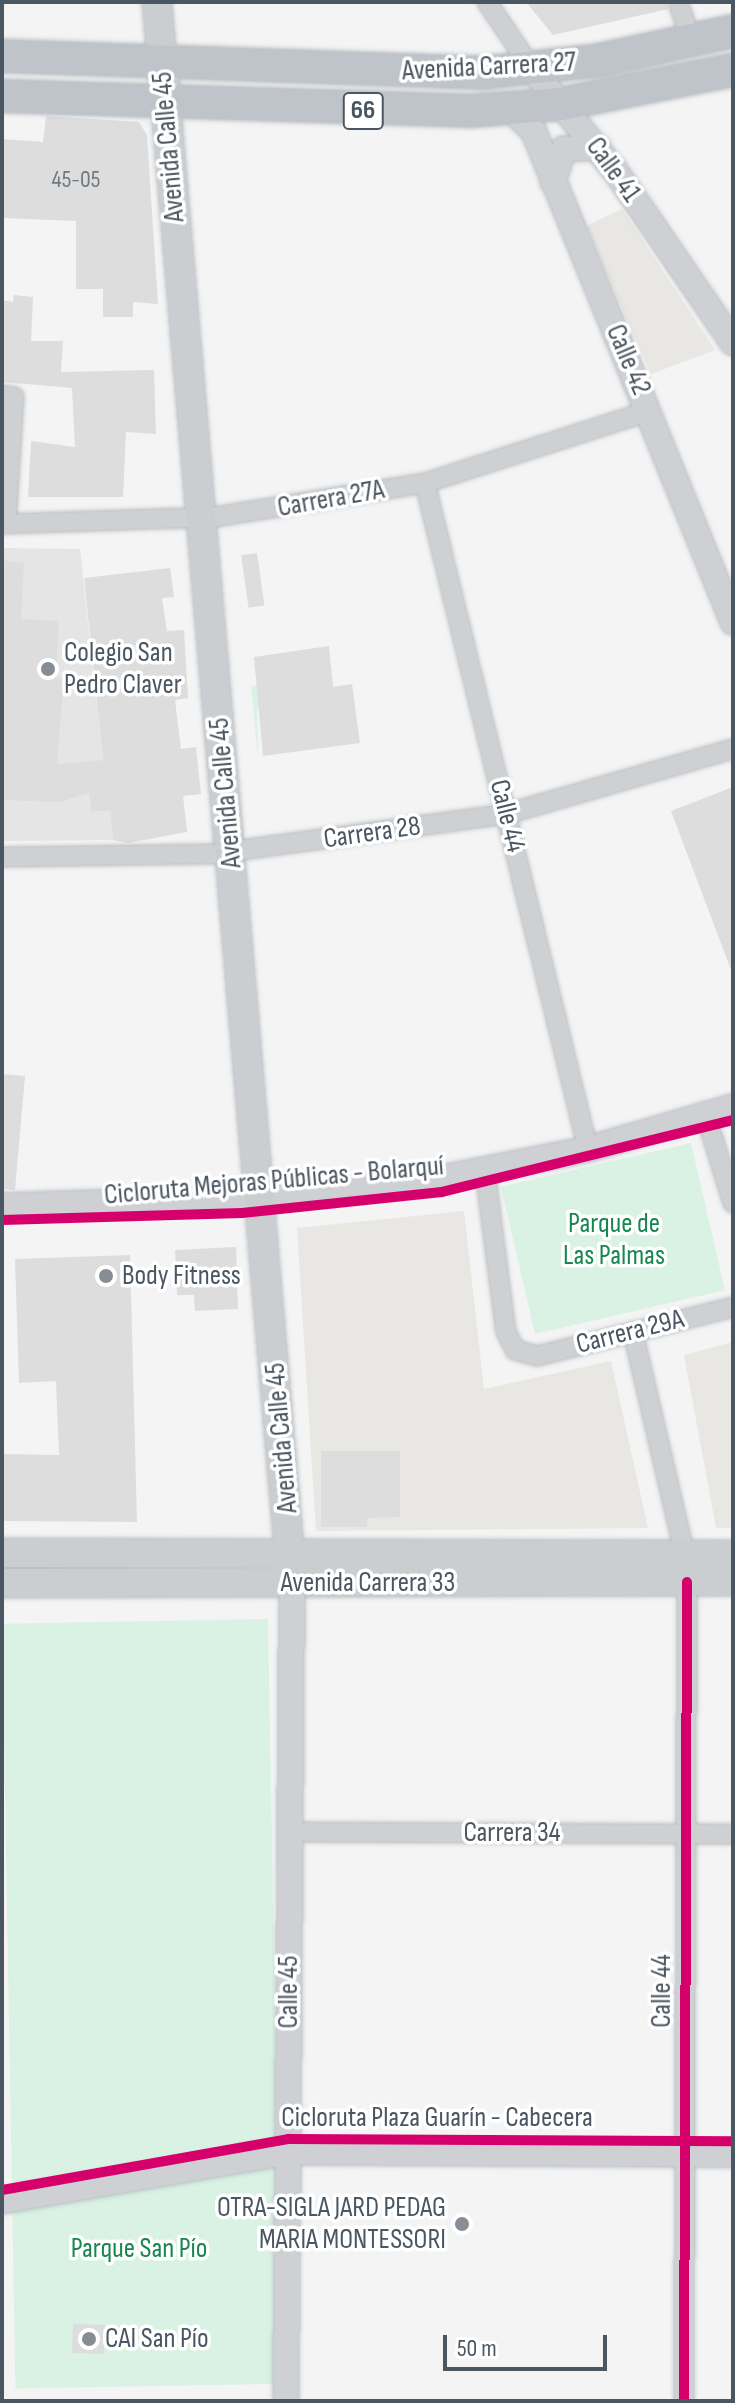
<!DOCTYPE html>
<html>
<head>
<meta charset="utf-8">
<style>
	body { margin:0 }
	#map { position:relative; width:735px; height:2403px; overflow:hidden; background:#f4f4f4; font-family:"Sofia Sans Condensed",sans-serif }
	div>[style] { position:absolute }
	.commercial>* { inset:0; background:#e8e7e3 }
	.education>* { inset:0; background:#e6e5e6 }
	.green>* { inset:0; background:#d9f2e3; transform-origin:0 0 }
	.building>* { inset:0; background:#ddddde; transform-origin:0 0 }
	.roads { filter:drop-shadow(0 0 2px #b9bec3) drop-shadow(0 0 2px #b9bec3) }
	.street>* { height:18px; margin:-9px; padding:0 9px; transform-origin:9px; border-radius:9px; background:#ced0d2 }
	.secondary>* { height:24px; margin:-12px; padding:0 12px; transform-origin:12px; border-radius:12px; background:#ced0d4 }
	.primary>* { height:28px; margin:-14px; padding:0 14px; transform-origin:14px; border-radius:14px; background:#caced1 }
	.highway>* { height:32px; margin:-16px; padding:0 16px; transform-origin:16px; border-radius:16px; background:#bec4c9 }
	.cycleway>* { height:10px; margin:-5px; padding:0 5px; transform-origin:5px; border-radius:5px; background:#d6006c }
	.dots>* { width:22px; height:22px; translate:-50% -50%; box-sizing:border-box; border:4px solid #fff; border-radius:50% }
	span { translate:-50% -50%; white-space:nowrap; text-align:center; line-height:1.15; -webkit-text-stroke:7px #fff; paint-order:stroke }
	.number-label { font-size:24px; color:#707881 }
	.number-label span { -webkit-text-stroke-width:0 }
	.shield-label span { padding:2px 6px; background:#fff; border:2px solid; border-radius:6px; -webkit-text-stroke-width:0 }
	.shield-label { font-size:26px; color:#4a5661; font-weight:700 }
	.street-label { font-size:28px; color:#4a5661 }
	.poi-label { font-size:28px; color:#4a5661 }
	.left { translate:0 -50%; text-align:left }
	.right { translate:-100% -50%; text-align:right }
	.park-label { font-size:28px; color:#17864f }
	.frame { position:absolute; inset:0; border:4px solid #4a5661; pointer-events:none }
	.scale { position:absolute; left:443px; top:2335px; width:164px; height:36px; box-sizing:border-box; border:4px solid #4a5661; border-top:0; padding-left:10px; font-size:24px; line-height:28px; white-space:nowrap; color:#4a5661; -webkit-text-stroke:6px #fff; paint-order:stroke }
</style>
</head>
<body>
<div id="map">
	<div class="commercial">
		<div style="clip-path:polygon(622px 209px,715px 350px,651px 374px,586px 226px)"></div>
		<div style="clip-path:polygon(464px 1211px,484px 1389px,611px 1361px,648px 1528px,316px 1531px,297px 1228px)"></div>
		<div style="clip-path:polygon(733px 1342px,733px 1528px,716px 1528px,684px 1355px)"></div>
	</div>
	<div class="education">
		<div style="clip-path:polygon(2px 548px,80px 549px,103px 760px,86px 762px,91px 812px,110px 811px,113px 840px,2px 841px)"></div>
	</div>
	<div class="green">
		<div style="clip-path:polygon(276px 683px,276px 708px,257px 710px,258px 759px,251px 686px)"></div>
		<div style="left:691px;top:1143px;width:151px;height:195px;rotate:77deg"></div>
		<div style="left:268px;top:1619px;width:765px;height:266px;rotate:89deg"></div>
	</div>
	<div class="building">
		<div style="clip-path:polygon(526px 2px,666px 2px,668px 9px,553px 35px)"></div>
		<div style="clip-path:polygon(46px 116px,139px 122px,147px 135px,158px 304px,133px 302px,133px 317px,103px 317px,103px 289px,76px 289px,76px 221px,2px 218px,2px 139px,43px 142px)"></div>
		<div style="clip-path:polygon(14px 295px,33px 297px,31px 341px,63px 341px,61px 372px,154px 370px,156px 434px,126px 432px,123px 497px,28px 497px,31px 441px,75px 447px,72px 388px,2px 382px,2px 300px,13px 302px)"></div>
		<div style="left:257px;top:553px;width:53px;height:16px;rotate:82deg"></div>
		<div style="clip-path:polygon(2px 560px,24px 563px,21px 619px,59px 621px,56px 678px,64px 678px,57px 764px,103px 760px,84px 578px,170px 568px,174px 597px,162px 598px,167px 631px,184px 630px,188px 698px,175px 700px,181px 749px,196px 747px,201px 794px,183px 796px,187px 832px,128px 843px,113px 840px,110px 811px,91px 812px,89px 793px,60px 802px,2px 800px)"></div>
		<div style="clip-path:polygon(329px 646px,333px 687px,352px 684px,360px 743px,263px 756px,254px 657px)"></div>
		<div style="clip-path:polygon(733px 787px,733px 969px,731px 970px,671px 811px)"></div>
		<div style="clip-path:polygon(2px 1074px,25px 1076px,15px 1190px,2px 1189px)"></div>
		<div style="clip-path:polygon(236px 1247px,238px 1309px,195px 1311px,194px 1295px,177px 1295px,175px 1250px)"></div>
		<div style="clip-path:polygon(130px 1255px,137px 1522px,2px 1521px,2px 1454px,59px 1455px,56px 1381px,19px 1383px,15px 1259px)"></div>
		<div style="clip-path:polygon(321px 1451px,400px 1451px,400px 1517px,367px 1518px,367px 1527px,321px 1527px)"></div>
		<div style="left:73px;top:2324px;width:32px;height:29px;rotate:2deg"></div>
	</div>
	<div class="roads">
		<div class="street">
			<div style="left:487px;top:2px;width:81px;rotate:56.1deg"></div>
			<div style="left:678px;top:2px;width:42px;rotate:70.7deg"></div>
			<div style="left:2px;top:395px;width:12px;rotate:9deg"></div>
			<div style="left:14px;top:397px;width:127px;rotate:93.6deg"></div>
			<div style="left:425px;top:483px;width:686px;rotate:76.25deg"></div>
			<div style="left:2px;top:524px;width:213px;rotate:-1.9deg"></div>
			<div style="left:215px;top:517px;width:213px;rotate:-9.2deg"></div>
			<div style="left:425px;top:483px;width:235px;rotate:-17.8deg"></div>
			<div style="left:2px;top:857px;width:209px;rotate:-0.8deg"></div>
			<div style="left:211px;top:854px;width:298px;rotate:-7.7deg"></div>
			<div style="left:506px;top:814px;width:236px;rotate:-16deg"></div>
			<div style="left:706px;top:1116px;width:91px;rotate:72.8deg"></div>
			<div style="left:485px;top:1171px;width:162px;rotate:82.6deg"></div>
			<div style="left:506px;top:1332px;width:20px;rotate:63deg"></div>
			<div style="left:515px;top:1350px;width:23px;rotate:15deg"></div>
			<div style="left:537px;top:1356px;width:202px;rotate:-14deg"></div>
			<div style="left:633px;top:1332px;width:229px;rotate:76.9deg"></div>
			<div style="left:290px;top:1832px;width:443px;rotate:0.3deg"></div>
			<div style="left:684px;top:2401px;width:819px;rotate:-89.79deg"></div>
		</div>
		<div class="secondary">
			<div style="left:532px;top:69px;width:133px;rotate:50.8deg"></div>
			<div style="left:616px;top:172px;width:207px;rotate:55.6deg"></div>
			<div style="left:510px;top:108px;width:34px;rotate:45deg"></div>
			<div style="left:534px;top:132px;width:529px;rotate:67.9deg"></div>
			<div style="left:553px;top:182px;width:35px;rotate:-72deg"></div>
			<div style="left:564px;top:149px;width:34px;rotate:-3deg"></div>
			<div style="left:2px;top:1206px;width:259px;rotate:-2deg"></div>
			<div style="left:261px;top:1197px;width:177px;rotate:-5.8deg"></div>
			<div style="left:437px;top:1179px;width:154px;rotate:-11.2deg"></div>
			<div style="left:588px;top:1149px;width:151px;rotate:-16.2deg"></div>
			<div style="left:2px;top:2201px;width:290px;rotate:-9.7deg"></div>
			<div style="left:288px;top:2152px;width:445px;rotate:0.3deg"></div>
			<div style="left:286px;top:2401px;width:818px;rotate:-89.58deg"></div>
		</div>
		<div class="primary">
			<div style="left:157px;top:2px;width:1587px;rotate:85.12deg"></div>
			<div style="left:2px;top:1553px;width:731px;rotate:0.16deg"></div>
			<div style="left:2px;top:1583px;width:731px;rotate:-0.16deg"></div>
		</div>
		<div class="highway">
			<div style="left:2px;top:56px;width:479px;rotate:2deg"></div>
			<div style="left:481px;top:73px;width:120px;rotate:-6.2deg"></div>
			<div style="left:600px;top:60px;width:136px;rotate:-12.3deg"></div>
			<div style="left:2px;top:96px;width:467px;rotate:1.8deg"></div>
			<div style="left:469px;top:111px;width:92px;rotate:-4.4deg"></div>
			<div style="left:561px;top:104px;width:175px;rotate:-11.2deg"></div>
		</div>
	</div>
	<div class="cycleway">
		<div style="left:2px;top:1220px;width:240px;rotate:-1.7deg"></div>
		<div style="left:242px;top:1213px;width:201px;rotate:-6deg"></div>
		<div style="left:442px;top:1192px;width:300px;rotate:-13.9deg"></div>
		<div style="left:2px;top:2190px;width:291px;rotate:-10.1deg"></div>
		<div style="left:288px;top:2139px;width:445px;rotate:0.3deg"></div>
		<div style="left:684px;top:2401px;width:819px;rotate:-89.79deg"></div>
	</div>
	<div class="dots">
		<div style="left:48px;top:669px;background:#868d94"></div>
		<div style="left:106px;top:1276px;background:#868d94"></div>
		<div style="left:462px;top:2224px;background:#868d94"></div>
		<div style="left:89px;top:2339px;background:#868d94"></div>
	</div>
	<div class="number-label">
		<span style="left:76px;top:180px">45-05</span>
	</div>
	<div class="shield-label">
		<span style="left:363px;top:111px">66</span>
	</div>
	<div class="street-label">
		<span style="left:489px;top:67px;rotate:-3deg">Avenida Carrera 27</span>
		<span style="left:169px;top:147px;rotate:-95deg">Avenida Calle 45</span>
		<span style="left:613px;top:170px;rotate:54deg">Calle 41</span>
		<span style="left:628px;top:360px;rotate:67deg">Calle 42</span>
		<span style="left:331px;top:499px;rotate:-10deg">Carrera 27A</span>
		<span style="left:226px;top:793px;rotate:-95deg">Avenida Calle 45</span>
		<span style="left:507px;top:816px;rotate:76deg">Calle 44</span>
		<span style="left:372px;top:833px;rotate:-8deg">Carrera 28</span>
		<span style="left:274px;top:1181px;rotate:-5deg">Cicloruta Mejoras Públicas - Bolarquí</span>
		<span style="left:630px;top:1332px;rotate:-14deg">Carrera 29A</span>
		<span style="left:282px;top:1438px;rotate:-95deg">Avenida Calle 45</span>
		<span style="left:368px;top:1583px">Avenida Carrera 33</span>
		<span style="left:512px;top:1833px">Carrera 34</span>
		<span style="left:662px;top:1991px;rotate:-90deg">Calle 44</span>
		<span style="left:289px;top:1992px;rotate:-90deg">Calle 45</span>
		<span style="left:437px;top:2118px">Cicloruta Plaza Guarín - Cabecera</span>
	</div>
	<div class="poi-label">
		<span class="left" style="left:64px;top:669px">Colegio San<br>Pedro Claver</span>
		<span class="left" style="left:122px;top:1276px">Body Fitness</span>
		<span class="right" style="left:446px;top:2224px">OTRA-SIGLA JARD PEDAG<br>MARIA MONTESSORI</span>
		<span class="left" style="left:105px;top:2339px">CAI San Pío</span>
	</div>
	<div class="park-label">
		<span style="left:614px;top:1240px">Parque de<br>Las Palmas</span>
		<span style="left:139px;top:2249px">Parque San Pío</span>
	</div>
	<div class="frame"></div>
	<div class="scale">50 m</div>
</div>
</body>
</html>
